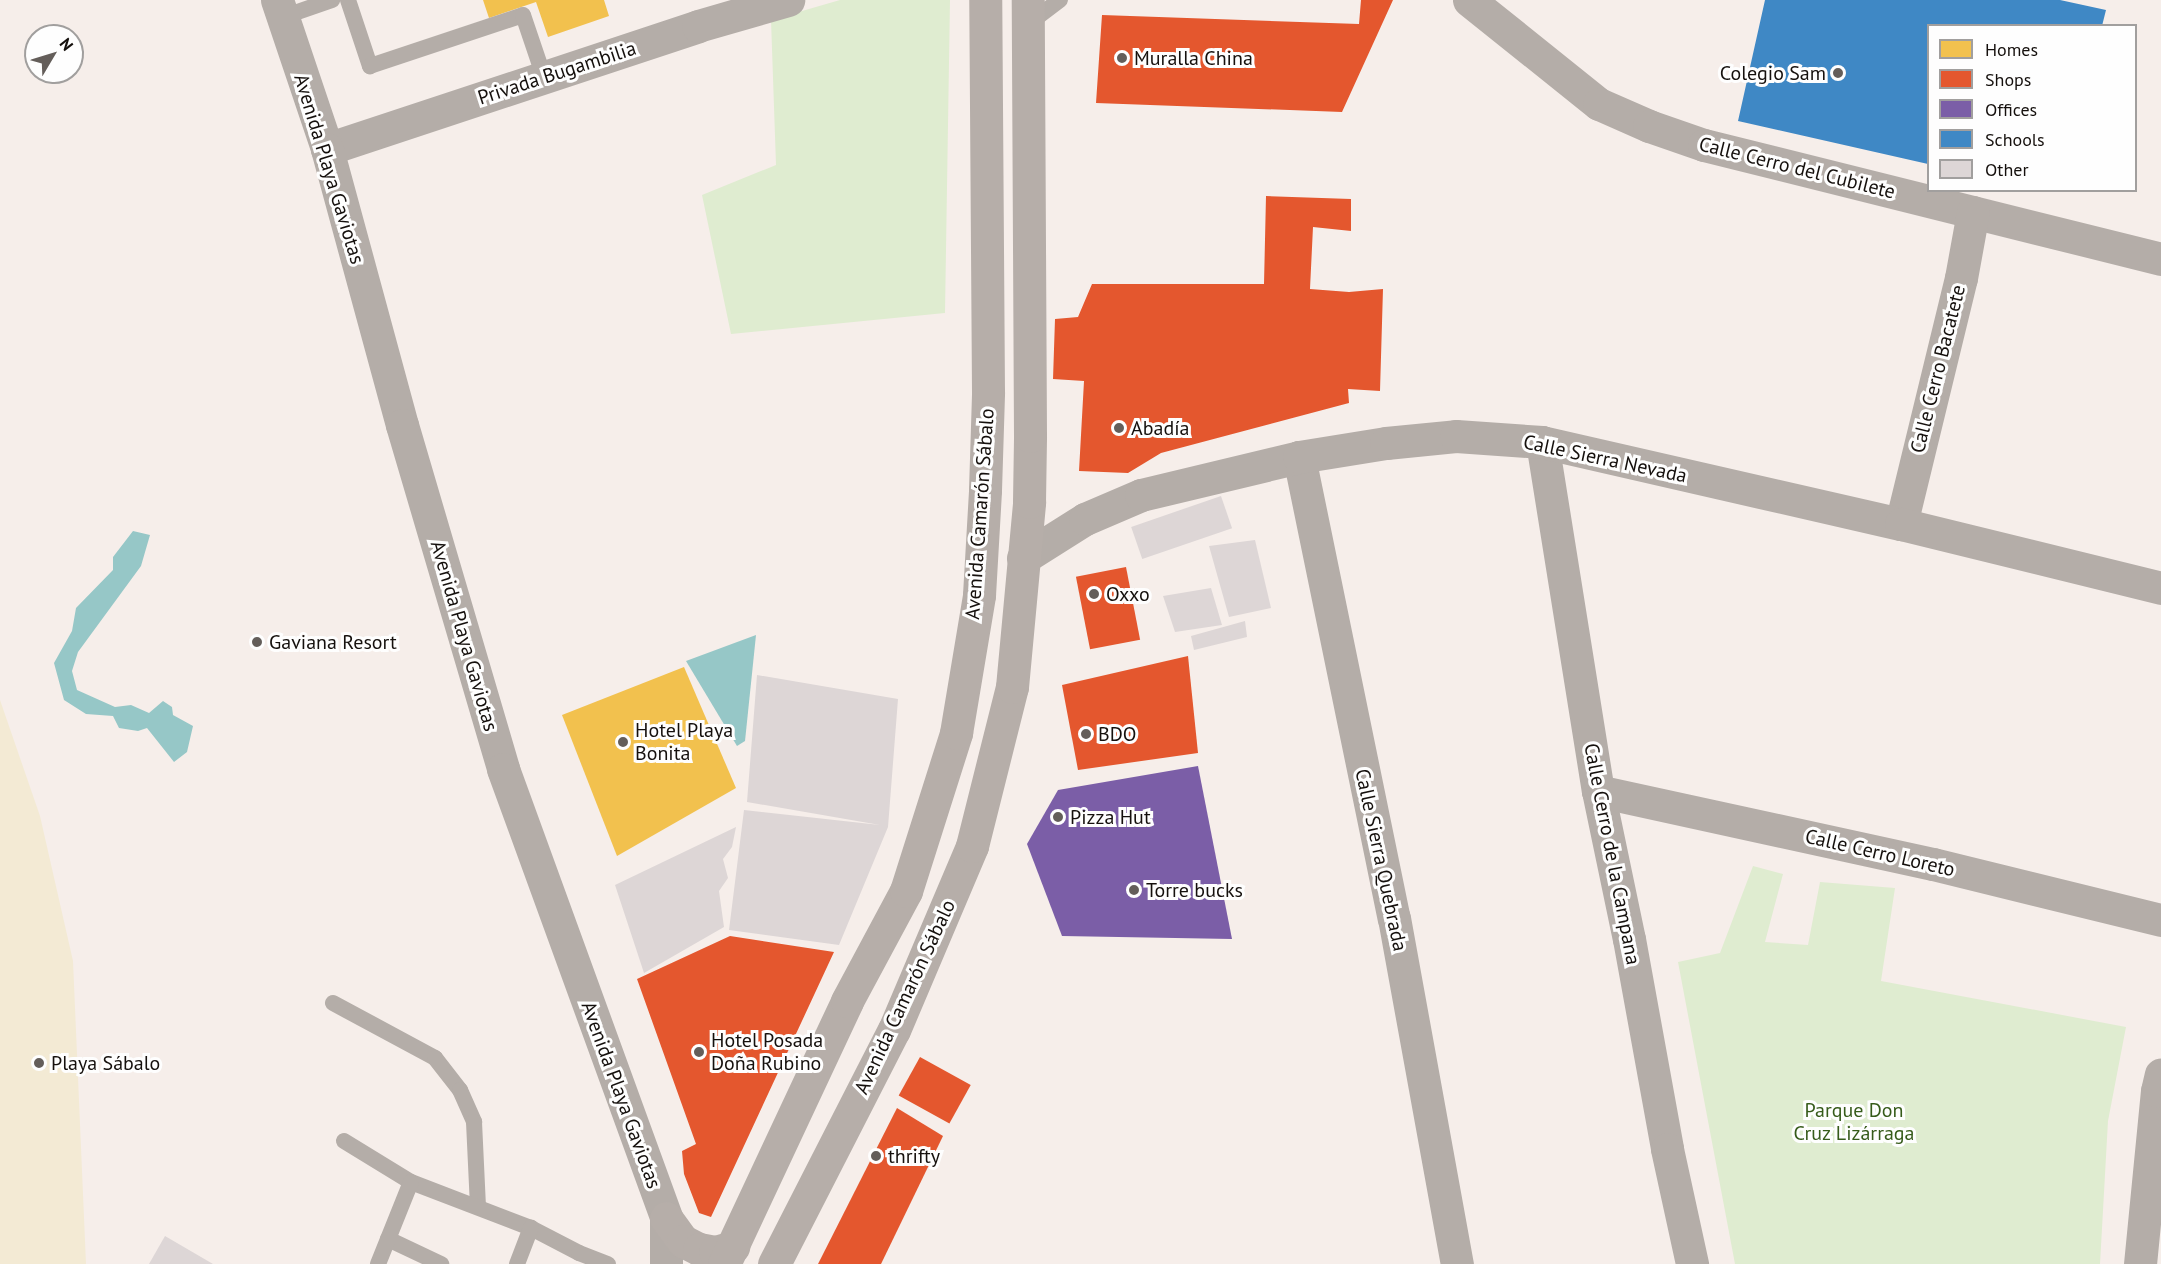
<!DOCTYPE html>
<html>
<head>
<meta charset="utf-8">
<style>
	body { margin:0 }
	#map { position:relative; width:2161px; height:1264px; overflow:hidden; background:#f6eeea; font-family:"PT Sans",sans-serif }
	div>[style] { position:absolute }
	.green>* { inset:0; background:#dfecd0 }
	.sand>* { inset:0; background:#f3ead4 }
	.water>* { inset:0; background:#96c7c7 }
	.homes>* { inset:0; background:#f2c14e }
	.shops>* { inset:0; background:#e4572e; transform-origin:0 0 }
	.offices>* { inset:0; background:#7b5ea7 }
	.schools>* { inset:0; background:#3f88c5 }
	.building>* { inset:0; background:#ddd6d6; transform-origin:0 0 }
	.service>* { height:16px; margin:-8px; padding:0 8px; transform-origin:8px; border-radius:8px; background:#b4ada8 }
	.minor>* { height:33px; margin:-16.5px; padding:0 16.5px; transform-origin:16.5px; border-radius:16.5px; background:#b4ada8 }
	.tertiary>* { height:33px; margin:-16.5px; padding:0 16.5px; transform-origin:16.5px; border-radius:16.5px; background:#b4ada8 }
	.primary>* { height:33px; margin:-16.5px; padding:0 16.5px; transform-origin:16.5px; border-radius:16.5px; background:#b6aea9 }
	.dots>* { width:16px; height:16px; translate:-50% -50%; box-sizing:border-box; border:3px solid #fefefe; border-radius:50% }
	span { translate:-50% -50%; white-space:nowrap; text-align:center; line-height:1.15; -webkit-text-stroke:6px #fefefe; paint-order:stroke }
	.poi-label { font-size:20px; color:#15100d }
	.left { translate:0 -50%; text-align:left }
	.right { translate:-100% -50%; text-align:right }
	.street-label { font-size:20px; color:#15100d }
	.park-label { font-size:20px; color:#365b1a }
	.legend { position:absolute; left:1927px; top:24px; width:210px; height:168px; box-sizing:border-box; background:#fefefe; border:2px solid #a19f9e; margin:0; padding:8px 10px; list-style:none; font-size:18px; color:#15100d }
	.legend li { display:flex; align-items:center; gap:12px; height:30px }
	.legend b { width:30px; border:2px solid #a19f9e }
	.north { position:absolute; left:24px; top:24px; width:60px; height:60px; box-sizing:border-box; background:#fefefe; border:2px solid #a19f9e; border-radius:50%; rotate:52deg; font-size:16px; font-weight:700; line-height:24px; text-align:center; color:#15100d }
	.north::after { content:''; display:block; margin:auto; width:21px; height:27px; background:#645e5a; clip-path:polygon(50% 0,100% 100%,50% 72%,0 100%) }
</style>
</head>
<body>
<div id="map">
	<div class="green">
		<div style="clip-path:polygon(840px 0,950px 0,945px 313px,731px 334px,702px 195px,776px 165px,771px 20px)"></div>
		<div style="clip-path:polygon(1753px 866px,1783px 874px,1765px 942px,1808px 945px,1820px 882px,1895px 888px,1881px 981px,2126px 1027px,2108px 1121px,2100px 1264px,1735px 1264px,1678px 962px,1720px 953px)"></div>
	</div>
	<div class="sand">
		<div style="clip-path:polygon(0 700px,40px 816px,73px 961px,86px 1264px,0 1264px)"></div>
	</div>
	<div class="water">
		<div style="clip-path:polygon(133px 531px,150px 535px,141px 566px,78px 652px,72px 671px,77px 690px,115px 707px,131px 705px,149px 713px,163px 701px,172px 707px,173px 715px,193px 726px,187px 752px,174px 762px,147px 728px,138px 731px,119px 728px,113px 716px,86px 714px,64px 700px,54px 663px,72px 631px,76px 608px,113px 570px,113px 557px)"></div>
		<div style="clip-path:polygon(756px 635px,745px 741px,737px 746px,686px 661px)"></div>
	</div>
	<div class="homes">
		<div style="clip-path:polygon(483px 0,604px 0,609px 16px,548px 37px,536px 2px,489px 18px)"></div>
		<div style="clip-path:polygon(684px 667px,736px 788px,617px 856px,562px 715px)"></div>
	</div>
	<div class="shops">
		<div style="clip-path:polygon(1361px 0,1393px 0,1342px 112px,1096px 103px,1102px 15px,1359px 24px)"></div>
		<div style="clip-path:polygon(1266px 196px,1351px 199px,1351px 231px,1313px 227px,1310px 289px,1349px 292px,1383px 289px,1380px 391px,1348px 389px,1349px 403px,1161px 453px,1128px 473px,1079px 471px,1084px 381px,1053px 379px,1055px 319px,1078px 317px,1092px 284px,1264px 284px)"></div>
		<div style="left:1126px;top:567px;width:74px;height:51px;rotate:79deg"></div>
		<div style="clip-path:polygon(1188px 656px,1198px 753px,1078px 770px,1062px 685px)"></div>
		<div style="clip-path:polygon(730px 936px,834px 952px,711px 1217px,699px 1213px,684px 1174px,682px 1151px,696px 1144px,637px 979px)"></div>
		<div style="left:920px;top:1057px;width:58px;height:44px;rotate:29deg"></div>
		<div style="clip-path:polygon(897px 1108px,943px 1136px,881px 1264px,818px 1264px)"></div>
	</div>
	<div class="offices">
		<div style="clip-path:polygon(1198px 766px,1232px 939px,1062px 936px,1027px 844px,1058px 790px)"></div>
	</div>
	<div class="schools">
		<div style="clip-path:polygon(1765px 0,2060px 0,2106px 10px,2102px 26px,1928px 26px,1928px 164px,1738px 121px)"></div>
	</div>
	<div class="building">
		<div style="left:1221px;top:496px;width:34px;height:95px;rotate:71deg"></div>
		<div style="clip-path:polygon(1255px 540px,1271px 608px,1229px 617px,1209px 546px)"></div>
		<div style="clip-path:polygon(1211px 588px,1222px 625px,1175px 632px,1163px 596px)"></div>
		<div style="clip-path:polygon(1245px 621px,1247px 637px,1194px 650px,1191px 636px)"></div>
		<div style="clip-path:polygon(757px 675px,898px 699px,888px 827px,839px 945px,729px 930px,744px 810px,880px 825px,747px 802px)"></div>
		<div style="clip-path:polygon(736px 827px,732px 847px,723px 859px,728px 878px,719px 891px,724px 927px,644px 973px,615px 885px)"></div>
		<div style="clip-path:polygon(165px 1236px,213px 1264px,149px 1264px)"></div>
	</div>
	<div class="service">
		<div style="left:348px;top:0;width:70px;rotate:71.6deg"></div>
		<div style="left:370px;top:66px;width:161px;rotate:-18.4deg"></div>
		<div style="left:523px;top:15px;width:65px;rotate:71.3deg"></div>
		<div style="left:283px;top:17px;width:52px;rotate:-19.1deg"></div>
		<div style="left:1028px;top:24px;width:40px;rotate:-37deg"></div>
		<div style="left:333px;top:1003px;width:116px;rotate:28.3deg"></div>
		<div style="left:435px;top:1058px;width:41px;rotate:52deg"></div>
		<div style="left:460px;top:1090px;width:35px;rotate:66deg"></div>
		<div style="left:474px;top:1122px;width:85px;rotate:87.3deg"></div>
		<div style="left:344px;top:1141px;width:79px;rotate:31.5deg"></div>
		<div style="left:411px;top:1182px;width:129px;rotate:21deg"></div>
		<div style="left:531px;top:1228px;width:54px;rotate:27.5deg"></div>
		<div style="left:579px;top:1253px;width:31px;rotate:21deg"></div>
		<div style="left:388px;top:1239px;width:59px;rotate:25.3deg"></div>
		<div style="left:378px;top:1264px;width:88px;rotate:-68.1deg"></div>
		<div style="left:517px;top:1264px;width:39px;rotate:-69deg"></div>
	</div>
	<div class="minor">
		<div style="left:1469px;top:0;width:166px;rotate:38.7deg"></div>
		<div style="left:1599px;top:104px;width:55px;rotate:23.7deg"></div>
		<div style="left:1649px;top:126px;width:58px;rotate:19.1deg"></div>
		<div style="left:1704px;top:145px;width:471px;rotate:14deg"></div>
		<div style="left:327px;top:149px;width:391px;rotate:-18.3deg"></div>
		<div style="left:698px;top:26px;width:94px;rotate:-16.1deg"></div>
		<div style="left:1542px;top:442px;width:353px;rotate:80.9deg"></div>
		<div style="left:1598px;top:791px;width:151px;rotate:78.2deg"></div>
		<div style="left:1629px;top:939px;width:213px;rotate:79.7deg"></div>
		<div style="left:1667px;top:1149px;width:118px;rotate:77.7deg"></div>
		<div style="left:1299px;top:457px;width:471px;rotate:78.4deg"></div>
		<div style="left:1394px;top:918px;width:352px;rotate:79.7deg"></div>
		<div style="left:1901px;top:524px;width:253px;rotate:-76.3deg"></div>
		<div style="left:1961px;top:278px;width:67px;rotate:-79.7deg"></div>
		<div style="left:1023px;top:558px;width:73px;rotate:-32.2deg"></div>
		<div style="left:1085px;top:519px;width:61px;rotate:-23.2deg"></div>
		<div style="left:1141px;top:495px;width:163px;rotate:-13.5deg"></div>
		<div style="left:1299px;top:457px;width:88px;rotate:-9.1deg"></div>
		<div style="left:1386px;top:443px;width:70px;rotate:-5.7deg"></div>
		<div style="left:1456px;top:436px;width:86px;rotate:4deg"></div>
		<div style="left:1542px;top:442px;width:368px;rotate:12.9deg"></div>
		<div style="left:1901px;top:524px;width:268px;rotate:13.8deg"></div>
		<div style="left:1598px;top:791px;width:343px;rotate:12.3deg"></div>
		<div style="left:1933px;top:864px;width:235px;rotate:13.8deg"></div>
		<div style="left:2140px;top:1264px;width:174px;rotate:-84.4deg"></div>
		<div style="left:2157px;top:1091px;width:17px;rotate:-77deg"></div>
	</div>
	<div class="tertiary">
		<div style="left:277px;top:0;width:157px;rotate:71.4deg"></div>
		<div style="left:327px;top:149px;width:286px;rotate:74.8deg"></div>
		<div style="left:402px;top:425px;width:359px;rotate:73.6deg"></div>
		<div style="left:503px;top:769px;width:478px;rotate:70deg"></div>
		<div style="left:666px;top:1218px;width:46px;rotate:90deg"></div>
	</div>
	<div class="primary">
		<div style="left:666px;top:1218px;width:29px;rotate:54deg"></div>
		<div style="left:683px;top:1241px;width:18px;rotate:27deg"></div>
		<div style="left:699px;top:1249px;width:16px;rotate:11deg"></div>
		<div style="left:715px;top:1252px;width:19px;rotate:-16deg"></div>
		<div style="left:724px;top:1264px;width:290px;rotate:-64.9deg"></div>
		<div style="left:847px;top:1001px;width:125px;rotate:-61.8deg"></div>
		<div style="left:906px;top:891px;width:166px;rotate:-72.4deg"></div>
		<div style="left:956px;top:733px;width:140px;rotate:-80.5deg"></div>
		<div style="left:979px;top:595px;width:105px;rotate:-86.7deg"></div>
		<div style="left:985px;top:490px;width:98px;rotate:-88.2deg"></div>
		<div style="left:988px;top:392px;width:392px;rotate:-90.4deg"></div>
		<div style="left:774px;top:1264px;width:263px;rotate:-62.9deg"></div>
		<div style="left:894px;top:1030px;width:200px;rotate:-67deg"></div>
		<div style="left:972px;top:846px;width:164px;rotate:-75.9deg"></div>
		<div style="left:1012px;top:687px;width:186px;rotate:-84.7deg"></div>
		<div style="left:1029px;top:502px;width:66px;rotate:-89.1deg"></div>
		<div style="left:1030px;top:436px;width:436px;rotate:-90.3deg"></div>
	</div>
	<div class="dots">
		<div style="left:1122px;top:58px;background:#645e5a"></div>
		<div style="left:1838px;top:73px;background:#645e5a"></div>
		<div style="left:1119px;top:428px;background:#645e5a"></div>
		<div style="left:1094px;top:594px;background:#645e5a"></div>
		<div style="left:257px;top:642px;background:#645e5a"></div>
		<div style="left:1086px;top:734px;background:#645e5a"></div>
		<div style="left:623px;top:742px;background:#645e5a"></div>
		<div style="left:1058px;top:817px;background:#645e5a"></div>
		<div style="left:1134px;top:890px;background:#645e5a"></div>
		<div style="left:699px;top:1052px;background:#645e5a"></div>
		<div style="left:39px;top:1063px;background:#645e5a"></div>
		<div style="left:876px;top:1156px;background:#645e5a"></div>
	</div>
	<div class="poi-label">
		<span class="left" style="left:1134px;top:58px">Muralla China</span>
		<span class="right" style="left:1826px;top:73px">Colegio Sam</span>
		<span class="left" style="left:1131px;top:428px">Abadía</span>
		<span class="left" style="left:1106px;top:594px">Oxxo</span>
		<span class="left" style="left:269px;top:642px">Gaviana Resort</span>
		<span class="left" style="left:635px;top:742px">Hotel Playa<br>Bonita</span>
		<span class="left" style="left:1098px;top:734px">BDO</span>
		<span class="left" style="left:1070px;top:817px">Pizza Hut</span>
		<span class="left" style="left:1146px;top:890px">Torre bucks</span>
		<span class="left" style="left:711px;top:1052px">Hotel Posada<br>Doña Rubino</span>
		<span class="left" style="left:51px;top:1063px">Playa Sábalo</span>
		<span class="left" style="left:888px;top:1156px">thrifty</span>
	</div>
	<div class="street-label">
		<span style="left:557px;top:73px;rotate:-18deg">Privada Bugambilia</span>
		<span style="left:1797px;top:168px;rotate:14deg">Calle Cerro del Cubilete</span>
		<span style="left:329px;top:169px;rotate:73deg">Avenida Playa Gaviotas</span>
		<span style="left:1938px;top:369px;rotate:-76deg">Calle Cerro Bacatete</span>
		<span style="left:1605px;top:459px;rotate:12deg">Calle Sierra Nevada</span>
		<span style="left:980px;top:514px;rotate:-86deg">Avenida Camarón Sábalo</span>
		<span style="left:464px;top:636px;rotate:74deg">Avenida Playa Gaviotas</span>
		<span style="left:1880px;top:853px;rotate:13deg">Calle Cerro Loreto</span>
		<span style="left:1612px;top:854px;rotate:79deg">Calle Cerro de la Campana</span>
		<span style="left:1381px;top:860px;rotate:78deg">Calle Sierra Quebrada</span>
		<span style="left:905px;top:997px;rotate:-65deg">Avenida Camarón Sábalo</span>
		<span style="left:621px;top:1095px;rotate:70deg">Avenida Playa Gaviotas</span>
	</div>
	<div class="park-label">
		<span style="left:1854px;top:1122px">Parque Don<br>Cruz Lizárraga</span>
	</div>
	<ul class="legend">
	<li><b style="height:16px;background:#f2c14e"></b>Homes</li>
	<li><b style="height:16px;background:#e4572e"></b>Shops</li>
	<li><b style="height:16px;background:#7b5ea7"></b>Offices</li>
	<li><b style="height:16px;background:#3f88c5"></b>Schools</li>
	<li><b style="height:16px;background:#ddd6d6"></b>Other</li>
	</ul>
	<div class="north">N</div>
</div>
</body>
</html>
